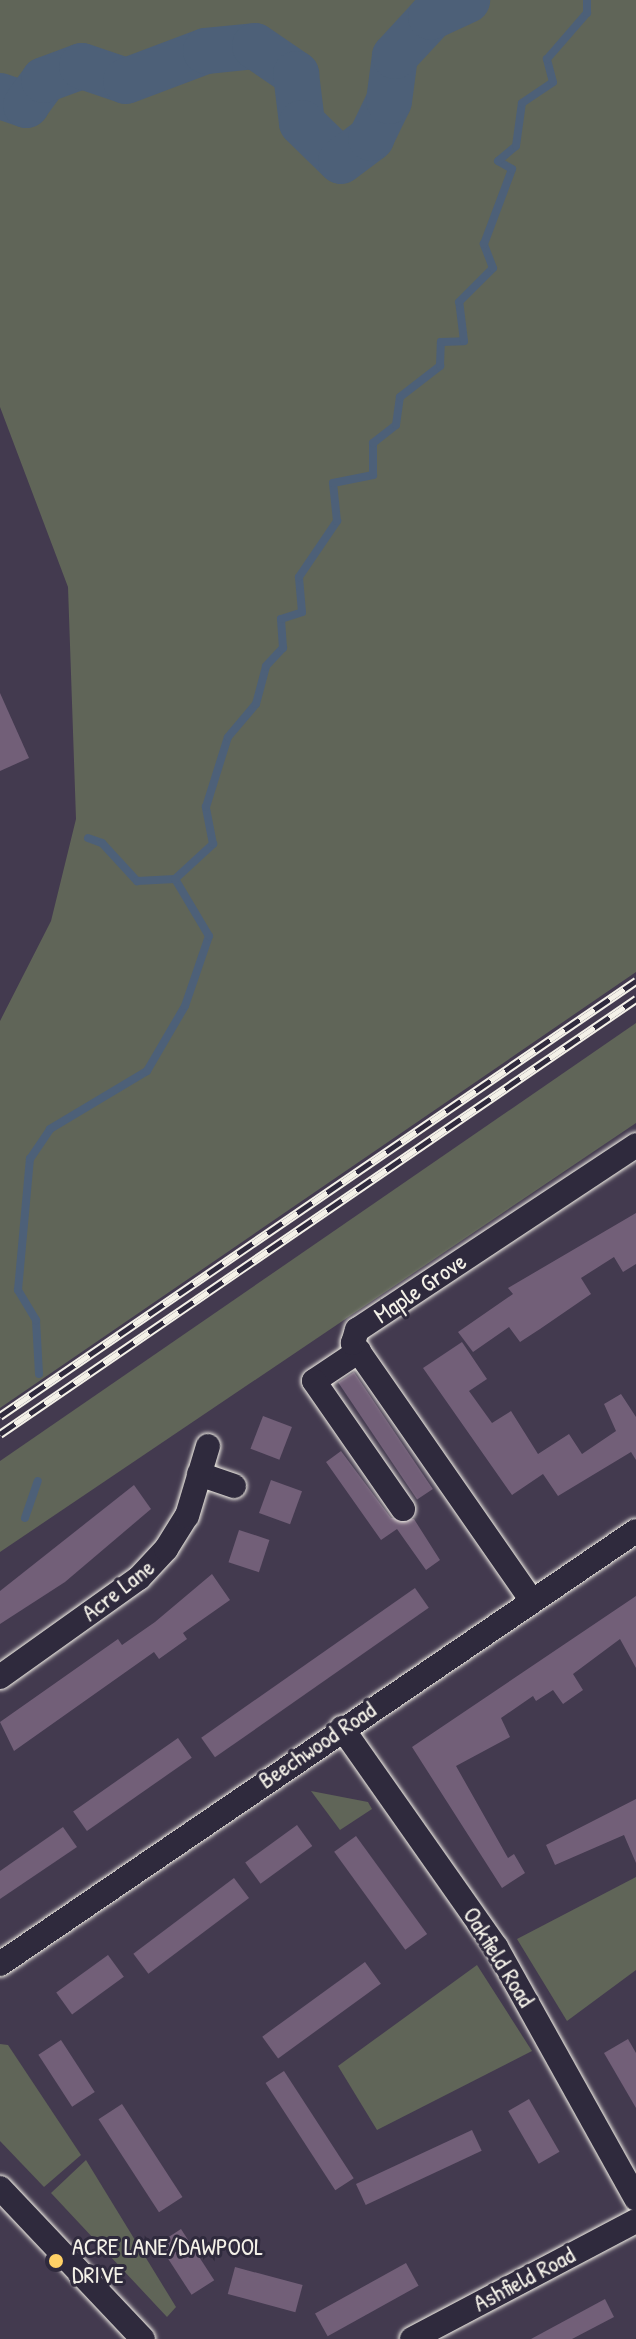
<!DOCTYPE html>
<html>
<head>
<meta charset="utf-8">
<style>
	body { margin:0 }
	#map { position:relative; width:636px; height:2339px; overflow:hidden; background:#433a4f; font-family:"Patrick Hand",sans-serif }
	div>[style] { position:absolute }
	.green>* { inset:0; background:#606558 }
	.stream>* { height:8px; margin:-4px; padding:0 4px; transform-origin:4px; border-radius:4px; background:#4d6078 }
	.river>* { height:46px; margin:-23px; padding:0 23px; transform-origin:23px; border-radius:23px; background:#4d6078 }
	.building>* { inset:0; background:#725f78; transform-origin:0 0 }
	.roads { filter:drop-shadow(0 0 2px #f4f1e8) drop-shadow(0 0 2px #f4f1e8) }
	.minor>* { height:24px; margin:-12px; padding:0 12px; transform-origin:12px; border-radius:12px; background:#2f2a3d }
	.rail>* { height:9px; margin-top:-4.5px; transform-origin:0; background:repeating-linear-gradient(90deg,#2f2a3d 0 18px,#f4f1e8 0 36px); box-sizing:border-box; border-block:2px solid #f4f1e8 }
	.dots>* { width:22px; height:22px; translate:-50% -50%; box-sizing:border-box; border:4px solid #2f2a3d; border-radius:50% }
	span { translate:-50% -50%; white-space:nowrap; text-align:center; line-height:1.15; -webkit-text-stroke:6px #2f2a3d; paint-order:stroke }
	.street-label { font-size:24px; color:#f4f1e8 }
	.poi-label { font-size:24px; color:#f4f1e8 }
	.left { translate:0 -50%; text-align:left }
</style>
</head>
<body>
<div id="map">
	<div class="green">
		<div style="clip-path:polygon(0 0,636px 0,636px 972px,0 1408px,0 1021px,51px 921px,76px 819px,68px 587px,0 407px)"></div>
		<div style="clip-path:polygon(636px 1023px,636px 1123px,0 1552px,0 1461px)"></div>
		<div style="clip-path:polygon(311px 1791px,368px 1802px,372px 1809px,340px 1830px)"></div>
		<div style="clip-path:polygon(636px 1877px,636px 1970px,567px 2021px,517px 1939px)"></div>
		<div style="clip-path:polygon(477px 1965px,532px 2051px,377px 2130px,338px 2066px)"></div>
		<div style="clip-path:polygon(0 2044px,8px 2045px,81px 2155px,44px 2187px,0 2141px)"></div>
		<div style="clip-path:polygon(86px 2160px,176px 2307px,167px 2317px,51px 2193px)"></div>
	</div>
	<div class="stream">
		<div style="left:88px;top:838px;width:15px;rotate:20deg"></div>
		<div style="left:102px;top:843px;width:52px;rotate:47.4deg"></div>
		<div style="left:137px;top:881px;width:38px;rotate:-3deg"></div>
		<div style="left:39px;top:1374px;width:54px;rotate:-93.2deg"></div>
		<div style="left:36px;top:1320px;width:35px;rotate:-121deg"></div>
		<div style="left:18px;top:1290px;width:132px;rotate:-84.8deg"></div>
		<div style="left:30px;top:1159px;width:36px;rotate:-56deg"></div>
		<div style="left:50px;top:1129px;width:113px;rotate:-30.9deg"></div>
		<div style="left:147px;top:1071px;width:75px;rotate:-59.7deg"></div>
		<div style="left:185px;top:1006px;width:74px;rotate:-71.1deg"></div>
		<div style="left:209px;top:936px;width:66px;rotate:-120.8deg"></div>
		<div style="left:175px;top:879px;width:52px;rotate:-42.6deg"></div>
		<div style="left:213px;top:844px;width:38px;rotate:-101deg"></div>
		<div style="left:206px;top:807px;width:73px;rotate:-72.6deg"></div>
		<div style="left:228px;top:737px;width:43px;rotate:-49.7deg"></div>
		<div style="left:256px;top:704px;width:39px;rotate:-75deg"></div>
		<div style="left:266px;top:666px;width:25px;rotate:-47deg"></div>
		<div style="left:283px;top:648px;width:29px;rotate:-94deg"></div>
		<div style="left:281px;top:619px;width:22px;rotate:-18deg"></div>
		<div style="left:302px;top:612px;width:35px;rotate:-95deg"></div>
		<div style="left:299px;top:577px;width:68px;rotate:-55.8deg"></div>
		<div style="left:337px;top:521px;width:38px;rotate:-96deg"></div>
		<div style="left:333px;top:483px;width:41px;rotate:-11.3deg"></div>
		<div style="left:373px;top:475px;width:32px;rotate:-90deg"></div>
		<div style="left:373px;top:443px;width:29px;rotate:-38deg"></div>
		<div style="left:396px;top:425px;width:28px;rotate:-82deg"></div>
		<div style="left:400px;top:397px;width:51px;rotate:-37.8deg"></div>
		<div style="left:440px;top:366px;width:24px;rotate:-88deg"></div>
		<div style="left:441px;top:342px;width:23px;rotate:-2deg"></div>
		<div style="left:464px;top:341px;width:39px;rotate:-97deg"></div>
		<div style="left:459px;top:302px;width:48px;rotate:-45deg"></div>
		<div style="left:493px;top:268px;width:26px;rotate:-111deg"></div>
		<div style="left:484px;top:244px;width:80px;rotate:-69.5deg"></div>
		<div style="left:512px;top:169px;width:16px;rotate:-150deg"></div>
		<div style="left:498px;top:161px;width:23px;rotate:-40deg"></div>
		<div style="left:516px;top:146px;width:43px;rotate:-82.1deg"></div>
		<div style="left:522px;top:103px;width:37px;rotate:-34deg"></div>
		<div style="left:553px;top:82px;width:24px;rotate:-105deg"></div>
		<div style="left:547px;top:59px;width:61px;rotate:-49deg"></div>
		<div style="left:587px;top:13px;width:13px;rotate:-90deg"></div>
		<div style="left:25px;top:1518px;width:39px;rotate:-71deg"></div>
	</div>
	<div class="river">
		<div style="left:0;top:96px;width:28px;rotate:19deg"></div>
		<div style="left:26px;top:105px;width:31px;rotate:-54deg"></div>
		<div style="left:44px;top:80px;width:40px;rotate:-20.2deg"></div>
		<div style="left:82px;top:66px;width:46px;rotate:18.8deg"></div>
		<div style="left:126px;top:81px;width:85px;rotate:-20.6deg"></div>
		<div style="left:206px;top:51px;width:49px;rotate:-5.8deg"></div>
		<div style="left:255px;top:46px;width:50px;rotate:34.3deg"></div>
		<div style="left:296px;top:74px;width:49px;rotate:83deg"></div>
		<div style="left:302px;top:123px;width:54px;rotate:44.3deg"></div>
		<div style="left:341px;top:161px;width:38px;rotate:-37deg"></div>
		<div style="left:371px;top:138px;width:41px;rotate:-64.1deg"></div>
		<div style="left:389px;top:101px;width:45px;rotate:-82.4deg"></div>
		<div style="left:395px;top:56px;width:53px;rotate:-47.3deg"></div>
		<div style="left:431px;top:17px;width:40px;rotate:-25deg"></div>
	</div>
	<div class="building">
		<div style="clip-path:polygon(0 693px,29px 758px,0 771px)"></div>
		<div style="clip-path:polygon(636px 1213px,636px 1264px,623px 1272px,614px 1257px,581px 1278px,591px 1294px,540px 1329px,520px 1342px,509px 1327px,473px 1352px,458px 1332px,513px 1294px,508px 1288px)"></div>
		<div style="clip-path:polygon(462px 1342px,487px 1379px,469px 1391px,492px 1423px,511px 1411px,538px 1454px,569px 1434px,582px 1454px,616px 1431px,604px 1404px,621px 1394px,636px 1417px,636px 1460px,631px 1452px,558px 1496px,543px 1474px,512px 1495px,423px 1368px)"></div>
		<div style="left:354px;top:1372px;width:141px;height:19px;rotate:56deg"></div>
		<div style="left:263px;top:1416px;width:31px;height:35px;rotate:21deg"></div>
		<div style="clip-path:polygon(341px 1451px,391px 1518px,414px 1519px,440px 1560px,426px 1570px,397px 1529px,381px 1540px,326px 1462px)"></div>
		<div style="left:271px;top:1480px;width:33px;height:35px;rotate:20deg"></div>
		<div style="clip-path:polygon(134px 1485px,151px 1509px,65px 1582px,0 1624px,0 1591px)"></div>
		<div style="left:239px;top:1530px;width:32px;height:34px;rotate:18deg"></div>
		<div style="clip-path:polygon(212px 1574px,230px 1600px,183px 1633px,187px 1639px,159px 1659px,154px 1652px,14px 1751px,0 1722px,118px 1639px,122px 1645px,155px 1622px)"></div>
		<div style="left:415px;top:1588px;width:24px;height:261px;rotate:55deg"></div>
		<div style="clip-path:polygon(636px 1596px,636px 1668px,620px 1639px,573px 1674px,583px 1690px,563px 1704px,553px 1690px,536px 1701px,533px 1696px,501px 1718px,510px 1737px,456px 1766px,508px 1858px,514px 1854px,525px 1873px,502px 1888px,412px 1747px)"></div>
		<div style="left:178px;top:1738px;width:24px;height:128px;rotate:55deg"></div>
		<div style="clip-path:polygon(636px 1799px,636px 1863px,624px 1835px,555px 1865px,546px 1845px)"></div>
		<div style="left:297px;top:1825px;width:26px;height:64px;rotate:54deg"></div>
		<div style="clip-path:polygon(63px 1827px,77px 1847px,0 1899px,0 1871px)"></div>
		<div style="left:356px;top:1836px;width:121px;height:27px;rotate:54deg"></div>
		<div style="left:234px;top:1878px;width:25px;height:126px;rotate:53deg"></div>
		<div style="left:108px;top:1955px;width:27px;height:64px;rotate:54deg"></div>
		<div style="left:365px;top:1962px;width:27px;height:127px;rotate:54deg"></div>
		<div style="clip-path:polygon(628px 2039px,636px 2053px,636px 2108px,604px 2053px)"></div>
		<div style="left:61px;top:2040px;width:62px;height:27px;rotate:57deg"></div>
		<div style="left:284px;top:2071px;width:128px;height:22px;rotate:57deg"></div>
		<div style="left:529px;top:2099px;width:61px;height:24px;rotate:60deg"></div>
		<div style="left:122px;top:2104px;width:111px;height:28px;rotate:57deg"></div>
		<div style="left:472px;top:2130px;width:23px;height:128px;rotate:65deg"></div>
		<div style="left:181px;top:2229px;width:61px;height:27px;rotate:57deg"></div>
		<div style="left:406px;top:2263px;width:26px;height:104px;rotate:61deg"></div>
		<div style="left:235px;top:2267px;width:70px;height:28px;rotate:15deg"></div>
		<div style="clip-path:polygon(605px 2299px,614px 2317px,572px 2339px,531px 2339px)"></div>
	</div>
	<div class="roads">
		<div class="minor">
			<div style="left:359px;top:1351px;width:54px;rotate:146.3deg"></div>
			<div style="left:314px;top:1381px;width:156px;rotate:55.2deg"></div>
			<div style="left:199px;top:1474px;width:37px;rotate:19deg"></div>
			<div style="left:532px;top:1601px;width:314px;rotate:-124.8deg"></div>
			<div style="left:353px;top:1343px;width:14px;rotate:-73deg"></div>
			<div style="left:357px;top:1330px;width:335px;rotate:-33.5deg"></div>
			<div style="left:0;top:1677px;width:171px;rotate:-35.5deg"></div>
			<div style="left:139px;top:1578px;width:40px;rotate:-47deg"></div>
			<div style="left:166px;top:1549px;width:39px;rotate:-58deg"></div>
			<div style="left:187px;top:1516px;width:73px;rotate:-73.3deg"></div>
			<div style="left:342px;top:1728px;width:268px;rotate:54.9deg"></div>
			<div style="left:496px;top:1947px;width:288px;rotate:60.9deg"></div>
			<div style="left:0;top:1964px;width:769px;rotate:-34.25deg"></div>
			<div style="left:0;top:2188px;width:208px;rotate:46.6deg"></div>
			<div style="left:412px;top:2339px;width:253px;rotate:-27.8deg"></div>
		</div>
	</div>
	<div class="rail">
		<div style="left:0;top:1416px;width:771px;rotate:-34.37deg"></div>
		<div style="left:0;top:1434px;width:771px;rotate:-34.37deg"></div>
	</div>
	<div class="dots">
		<div style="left:56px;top:2261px;background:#ffd166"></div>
	</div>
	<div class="street-label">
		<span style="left:420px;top:1288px;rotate:-34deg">Maple Grove</span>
		<span style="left:118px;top:1590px;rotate:-38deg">Acre Lane</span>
		<span style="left:317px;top:1745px;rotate:-34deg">Beechwood Road</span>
		<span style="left:499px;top:1957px;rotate:58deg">Oakfield Road</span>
		<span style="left:524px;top:2279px;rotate:-28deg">Ashfield Road</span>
	</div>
	<div class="poi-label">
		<span class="left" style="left:72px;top:2261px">ACRE LANE/DAWPOOL<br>DRIVE</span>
	</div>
</div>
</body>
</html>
